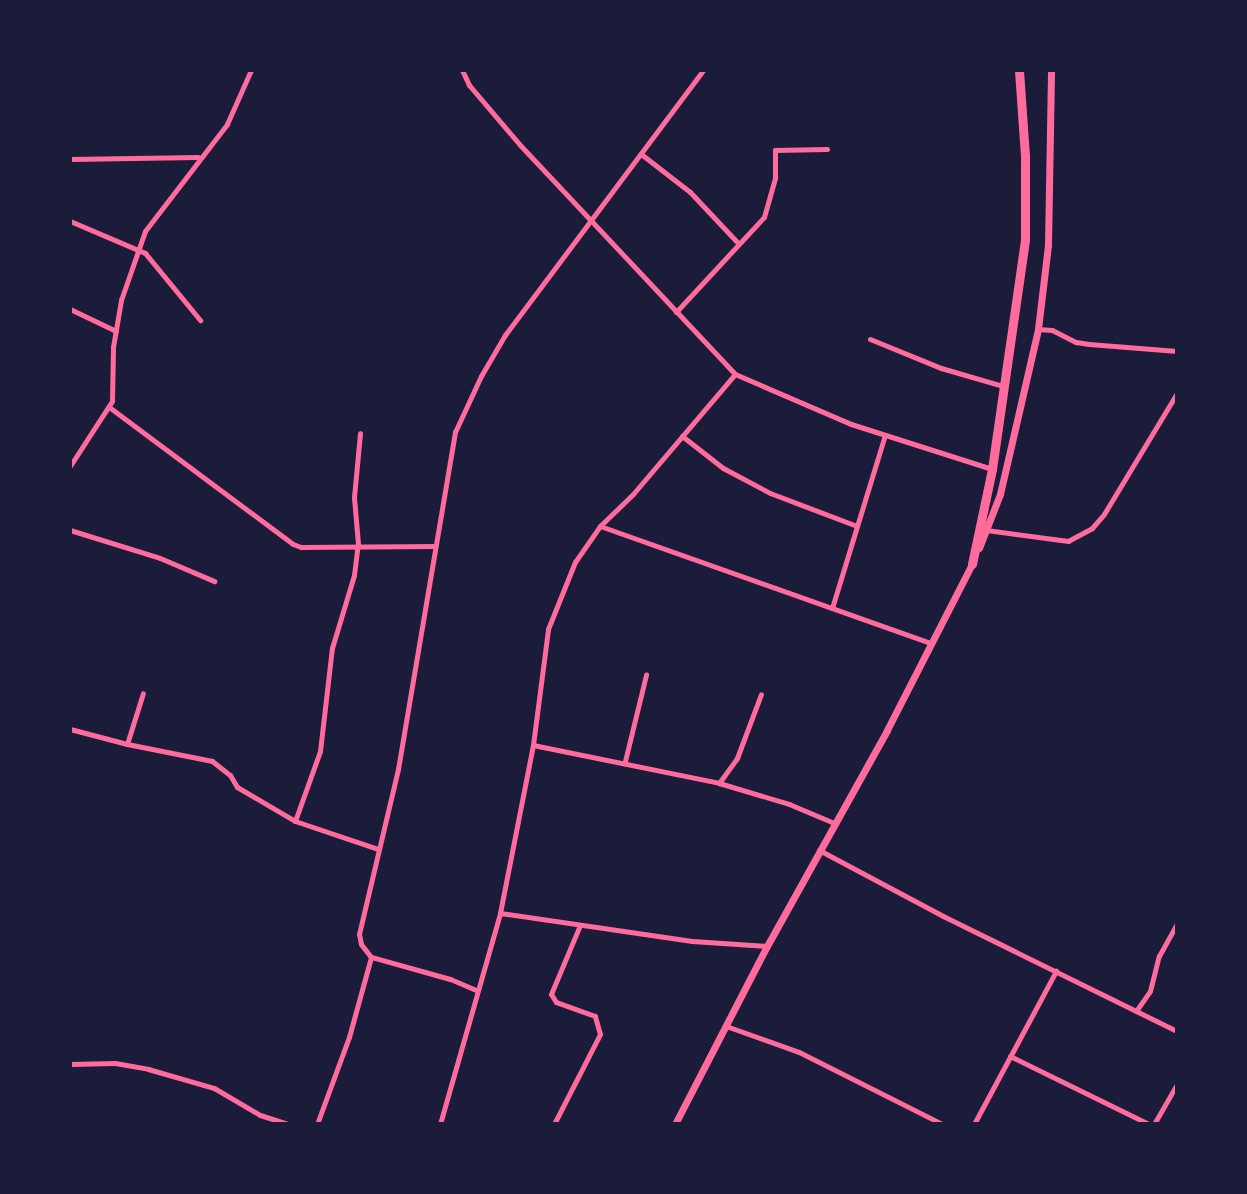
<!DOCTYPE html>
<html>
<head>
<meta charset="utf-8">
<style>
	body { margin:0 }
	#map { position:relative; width:1247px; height:1194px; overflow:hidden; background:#1b1b3a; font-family:"Fira Sans",sans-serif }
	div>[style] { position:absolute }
	.minor>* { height:5px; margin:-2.5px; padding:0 2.5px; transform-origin:2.5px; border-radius:2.5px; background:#ff6b9d }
	.secondary>* { height:7px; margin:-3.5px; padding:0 3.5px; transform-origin:3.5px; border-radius:3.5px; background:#ff6b9d }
	.trunk>* { height:9px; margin:-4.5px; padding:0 4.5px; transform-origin:4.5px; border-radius:4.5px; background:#ff6b9d }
	span { translate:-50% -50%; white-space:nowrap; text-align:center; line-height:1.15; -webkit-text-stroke:7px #1b1b3a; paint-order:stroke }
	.frame { position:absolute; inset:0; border:72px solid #1b1b3a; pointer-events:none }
</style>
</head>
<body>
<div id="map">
	<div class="minor">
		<div style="left:462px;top:70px;width:17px;rotate:65deg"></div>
		<div style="left:469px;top:85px;width:80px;rotate:49.6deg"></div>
		<div style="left:521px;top:146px;width:313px;rotate:46.8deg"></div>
		<div style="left:735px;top:374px;width:126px;rotate:23.3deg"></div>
		<div style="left:851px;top:424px;width:148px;rotate:17.7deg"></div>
		<div style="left:641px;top:154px;width:62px;rotate:37.8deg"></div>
		<div style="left:690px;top:192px;width:71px;rotate:46.7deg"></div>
		<div style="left:70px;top:159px;width:128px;rotate:-0.9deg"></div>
		<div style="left:70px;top:221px;width:82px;rotate:23.1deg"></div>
		<div style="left:145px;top:253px;width:87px;rotate:50.6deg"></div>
		<div style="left:70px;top:309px;width:51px;rotate:25.6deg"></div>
		<div style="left:676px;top:312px;width:129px;rotate:-47.2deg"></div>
		<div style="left:764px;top:217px;width:41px;rotate:-74.2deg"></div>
		<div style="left:775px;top:178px;width:28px;rotate:-90deg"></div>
		<div style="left:775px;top:150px;width:52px;rotate:-1.1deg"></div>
		<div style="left:1038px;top:329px;width:14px;rotate:4deg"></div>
		<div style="left:1052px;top:330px;width:27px;rotate:27deg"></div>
		<div style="left:1076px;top:342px;width:13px;rotate:9deg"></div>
		<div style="left:1089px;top:344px;width:88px;rotate:4.5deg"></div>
		<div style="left:870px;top:339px;width:77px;rotate:22.2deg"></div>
		<div style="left:941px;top:368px;width:65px;rotate:16.2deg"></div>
		<div style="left:109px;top:407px;width:229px;rotate:36.7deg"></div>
		<div style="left:293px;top:544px;width:9px;rotate:21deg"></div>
		<div style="left:301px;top:547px;width:134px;rotate:-0.4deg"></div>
		<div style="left:682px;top:436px;width:52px;rotate:38deg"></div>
		<div style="left:723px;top:468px;width:53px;rotate:28deg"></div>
		<div style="left:770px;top:493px;width:93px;rotate:20.8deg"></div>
		<div style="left:70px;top:466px;width:77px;rotate:-57.1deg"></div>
		<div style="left:112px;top:401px;width:54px;rotate:-88.9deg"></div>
		<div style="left:113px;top:347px;width:48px;rotate:-80.3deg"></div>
		<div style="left:121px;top:300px;width:73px;rotate:-70.8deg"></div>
		<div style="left:145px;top:231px;width:135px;rotate:-52.5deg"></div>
		<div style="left:227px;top:124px;width:59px;rotate:-66deg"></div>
		<div style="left:600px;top:526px;width:351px;rotate:19.5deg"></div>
		<div style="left:70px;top:530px;width:94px;rotate:17.3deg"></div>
		<div style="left:160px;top:558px;width:59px;rotate:23.1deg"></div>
		<div style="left:986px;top:530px;width:83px;rotate:7.6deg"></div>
		<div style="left:1068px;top:541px;width:27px;rotate:-28deg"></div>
		<div style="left:1092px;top:528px;width:18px;rotate:-49deg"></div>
		<div style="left:1104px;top:514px;width:141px;rotate:-58.9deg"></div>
		<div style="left:832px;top:608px;width:181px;rotate:-73deg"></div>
		<div style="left:70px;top:729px;width:59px;rotate:14.7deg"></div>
		<div style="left:127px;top:744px;width:87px;rotate:11.3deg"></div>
		<div style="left:212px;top:761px;width:23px;rotate:38deg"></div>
		<div style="left:230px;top:775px;width:14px;rotate:60deg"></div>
		<div style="left:237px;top:787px;width:67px;rotate:30.4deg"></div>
		<div style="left:295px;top:821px;width:88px;rotate:18.6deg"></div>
		<div style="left:127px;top:744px;width:53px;rotate:-72.6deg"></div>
		<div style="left:533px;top:745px;width:190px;rotate:11.5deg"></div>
		<div style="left:719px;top:783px;width:73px;rotate:16.7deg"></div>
		<div style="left:789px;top:804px;width:49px;rotate:22.9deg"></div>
		<div style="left:625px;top:761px;width:89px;rotate:-76.3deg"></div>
		<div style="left:719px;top:783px;width:31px;rotate:-54deg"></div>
		<div style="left:737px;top:758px;width:68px;rotate:-69.4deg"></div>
		<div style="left:295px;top:821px;width:74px;rotate:-70.3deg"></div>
		<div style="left:320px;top:751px;width:104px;rotate:-83.4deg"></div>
		<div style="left:332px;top:648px;width:76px;rotate:-73.2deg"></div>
		<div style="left:354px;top:575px;width:31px;rotate:-83deg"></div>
		<div style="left:358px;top:544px;width:47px;rotate:-94.9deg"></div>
		<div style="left:354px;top:497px;width:64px;rotate:-84.6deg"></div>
		<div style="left:819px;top:850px;width:140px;rotate:28deg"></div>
		<div style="left:943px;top:916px;width:261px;rotate:26.2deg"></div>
		<div style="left:500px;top:913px;width:194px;rotate:8.3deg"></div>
		<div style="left:692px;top:941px;width:75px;rotate:3.8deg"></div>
		<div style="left:476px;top:990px;width:28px;rotate:-157deg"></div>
		<div style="left:450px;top:979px;width:82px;rotate:-164.4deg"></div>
		<div style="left:371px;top:957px;width:16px;rotate:-128deg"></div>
		<div style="left:361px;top:944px;width:10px;rotate:-101deg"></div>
		<div style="left:359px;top:934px;width:170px;rotate:-76.7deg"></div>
		<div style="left:398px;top:769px;width:342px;rotate:-80.4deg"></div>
		<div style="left:455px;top:432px;width:62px;rotate:-65.1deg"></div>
		<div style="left:481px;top:376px;width:48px;rotate:-59.7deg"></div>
		<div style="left:505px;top:335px;width:331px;rotate:-53.2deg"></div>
		<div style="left:1136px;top:1011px;width:24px;rotate:-55deg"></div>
		<div style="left:1150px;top:991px;width:36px;rotate:-76deg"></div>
		<div style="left:1159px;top:956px;width:37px;rotate:-61deg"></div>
		<div style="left:726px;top:1026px;width:77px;rotate:19.6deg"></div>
		<div style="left:799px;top:1052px;width:160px;rotate:26.7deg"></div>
		<div style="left:1010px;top:1056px;width:155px;rotate:26.1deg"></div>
		<div style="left:70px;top:1064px;width:45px;rotate:-1.3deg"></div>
		<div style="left:115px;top:1063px;width:34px;rotate:10deg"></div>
		<div style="left:148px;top:1069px;width:69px;rotate:16.1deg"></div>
		<div style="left:214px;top:1088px;width:53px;rotate:30.4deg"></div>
		<div style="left:260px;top:1115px;width:29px;rotate:18deg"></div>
		<div style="left:317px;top:1124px;width:93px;rotate:-69.8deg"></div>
		<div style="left:349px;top:1037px;width:83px;rotate:-74.6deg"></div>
		<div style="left:440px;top:1124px;width:219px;rotate:-74.1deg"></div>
		<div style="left:500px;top:913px;width:171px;rotate:-78.9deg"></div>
		<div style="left:533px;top:745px;width:117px;rotate:-82.6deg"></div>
		<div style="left:548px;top:629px;width:72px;rotate:-68.1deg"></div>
		<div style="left:575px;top:562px;width:44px;rotate:-55.2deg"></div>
		<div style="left:600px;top:526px;width:46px;rotate:-44.1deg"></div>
		<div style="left:633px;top:494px;width:157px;rotate:-49.6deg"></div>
		<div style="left:554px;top:1124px;width:101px;rotate:-62.9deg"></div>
		<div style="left:600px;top:1034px;width:19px;rotate:-106deg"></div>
		<div style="left:595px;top:1016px;width:41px;rotate:-160.3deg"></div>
		<div style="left:556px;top:1002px;width:9px;rotate:-122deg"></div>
		<div style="left:551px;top:994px;width:75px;rotate:-67.2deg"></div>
		<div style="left:974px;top:1124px;width:174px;rotate:-61.8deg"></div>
		<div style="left:1154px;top:1124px;width:46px;rotate:-60.1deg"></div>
	</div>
	<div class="secondary">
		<div style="left:979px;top:548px;width:58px;rotate:-68.7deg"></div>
		<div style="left:1000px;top:494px;width:169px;rotate:-77deg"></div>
		<div style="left:1038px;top:329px;width:85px;rotate:-83.2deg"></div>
		<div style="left:1048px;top:245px;width:175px;rotate:-89deg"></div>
		<div style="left:675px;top:1124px;width:200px;rotate:-62.7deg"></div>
		<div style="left:767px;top:946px;width:247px;rotate:-60.9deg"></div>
		<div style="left:887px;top:730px;width:189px;rotate:-62.9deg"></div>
	</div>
	<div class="trunk">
		<div style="left:972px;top:564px;width:97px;rotate:-78.1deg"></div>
		<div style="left:992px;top:469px;width:231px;rotate:-81.8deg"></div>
		<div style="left:1025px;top:240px;width:84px;rotate:-90deg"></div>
		<div style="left:1025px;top:156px;width:86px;rotate:-94deg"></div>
	</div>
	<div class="frame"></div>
</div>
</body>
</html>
